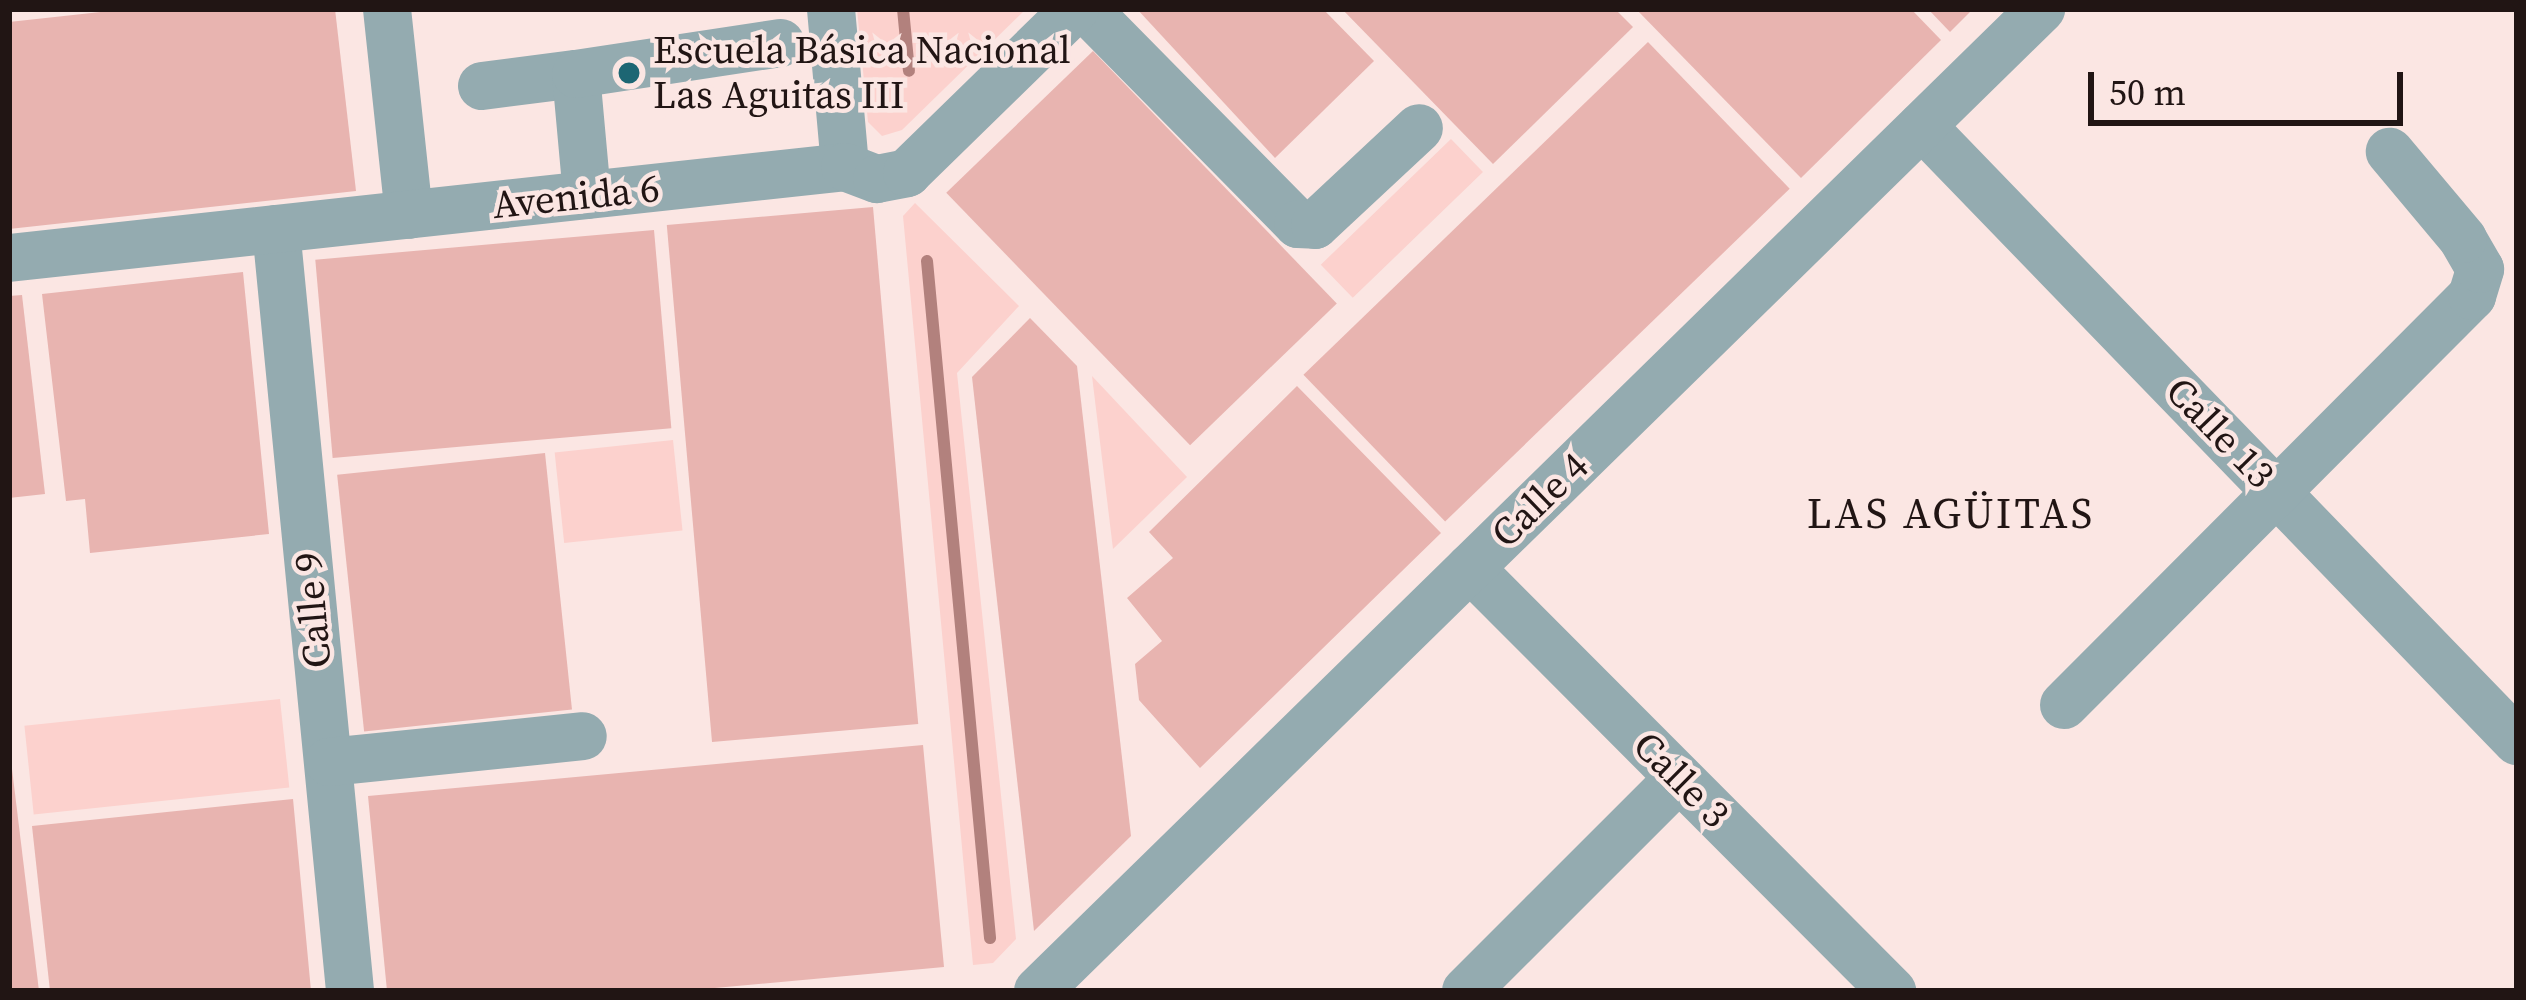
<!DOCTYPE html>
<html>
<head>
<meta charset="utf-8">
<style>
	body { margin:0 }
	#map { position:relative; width:2526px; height:1000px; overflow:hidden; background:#fbe6e3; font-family:"Source Serif 4",serif }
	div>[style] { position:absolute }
	.green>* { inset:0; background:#fcd1cd; transform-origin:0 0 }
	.stream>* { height:12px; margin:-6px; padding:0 6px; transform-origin:6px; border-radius:6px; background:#b2817d }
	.building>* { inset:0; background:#e8b4b0; transform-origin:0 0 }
	.minor>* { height:48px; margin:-24px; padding:0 24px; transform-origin:24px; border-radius:24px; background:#94abb0 }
	.dots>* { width:33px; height:33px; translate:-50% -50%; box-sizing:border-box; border:6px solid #fbe6e3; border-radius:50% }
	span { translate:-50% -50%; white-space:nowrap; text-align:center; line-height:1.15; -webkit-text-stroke:9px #fbe6e3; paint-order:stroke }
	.poi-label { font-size:39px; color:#211514 }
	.left { translate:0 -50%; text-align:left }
	.street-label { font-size:39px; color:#211514 }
	.neighbourhood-label { font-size:42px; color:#211514; letter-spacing:3px }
	.frame { position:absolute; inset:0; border:12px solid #211514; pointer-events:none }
	.scale { position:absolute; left:2088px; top:72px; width:315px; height:54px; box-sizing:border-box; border:6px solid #211514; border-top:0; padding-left:15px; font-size:36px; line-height:42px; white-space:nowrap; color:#211514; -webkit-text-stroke:9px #fbe6e3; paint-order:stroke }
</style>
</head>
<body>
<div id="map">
	<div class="green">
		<div style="clip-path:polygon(857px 9px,1026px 9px,902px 130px,882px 136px,868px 122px)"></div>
		<div style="left:1451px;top:139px;width:46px;height:181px;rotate:46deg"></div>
		<div style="clip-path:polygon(915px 203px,1019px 306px,957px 373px,1016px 939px,993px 963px,973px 965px,903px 216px)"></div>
		<div style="clip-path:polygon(1092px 376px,1187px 477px,1113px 549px)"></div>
		<div style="left:673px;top:440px;width:91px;height:119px;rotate:84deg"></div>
		<div style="left:280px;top:699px;width:89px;height:257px;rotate:84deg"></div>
	</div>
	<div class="stream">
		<div style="left:903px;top:9px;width:62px;rotate:84.5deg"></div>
		<div style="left:927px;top:261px;width:680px;rotate:84.68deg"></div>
	</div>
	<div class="building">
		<div style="clip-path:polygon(128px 9px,335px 9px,356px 191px,9px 229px,9px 22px)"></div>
		<div style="clip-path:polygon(1137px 9px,1323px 9px,1374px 61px,1275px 158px)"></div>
		<div style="clip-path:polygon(1342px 9px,1615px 9px,1633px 27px,1493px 164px)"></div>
		<div style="clip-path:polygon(1636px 9px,1911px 9px,1941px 40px,1801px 178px)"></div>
		<div style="clip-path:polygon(1928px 9px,1973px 9px,1950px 32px)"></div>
		<div style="left:1648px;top:42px;width:204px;height:479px;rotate:46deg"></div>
		<div style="left:1093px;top:51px;width:351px;height:204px;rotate:46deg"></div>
		<div style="left:873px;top:207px;width:519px;height:207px;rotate:85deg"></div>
		<div style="left:654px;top:230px;width:199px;height:340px;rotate:85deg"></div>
		<div style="clip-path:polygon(243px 272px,269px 534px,90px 553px,85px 499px,66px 501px,42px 294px)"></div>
		<div style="clip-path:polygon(22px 295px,45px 494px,9px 498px,9px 296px)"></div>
		<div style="clip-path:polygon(1030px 318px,1077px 366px,1131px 836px,1034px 931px,972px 377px)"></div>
		<div style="clip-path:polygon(1297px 386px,1441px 533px,1200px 768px,1139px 700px,1135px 664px,1162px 641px,1127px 598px,1173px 558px,1149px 532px)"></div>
		<div style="left:545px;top:453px;width:258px;height:209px;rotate:84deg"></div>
		<div style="clip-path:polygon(923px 745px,944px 967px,682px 991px,387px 991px,368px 796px)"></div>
		<div style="clip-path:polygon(12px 769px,39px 991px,9px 991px)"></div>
		<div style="clip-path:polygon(293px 799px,311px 991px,50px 991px,32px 826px)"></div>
	</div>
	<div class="minor">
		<div style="left:387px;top:9px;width:207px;rotate:83.9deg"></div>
		<div style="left:831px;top:9px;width:159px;rotate:84.9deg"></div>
		<div style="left:1086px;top:9px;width:302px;rotate:45.4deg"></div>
		<div style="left:1298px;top:224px;width:17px;rotate:3deg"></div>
		<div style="left:1315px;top:225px;width:142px;rotate:-43deg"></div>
		<div style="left:482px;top:86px;width:95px;rotate:-7.3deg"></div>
		<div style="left:1922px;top:126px;width:856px;rotate:45.95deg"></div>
		<div style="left:587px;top:195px;width:121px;rotate:-95.2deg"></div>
		<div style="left:576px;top:74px;width:207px;rotate:-8.6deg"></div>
		<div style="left:276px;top:229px;width:766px;rotate:84.45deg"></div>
		<div style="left:9px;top:258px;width:841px;rotate:-6.21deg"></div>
		<div style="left:845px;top:167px;width:34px;rotate:21deg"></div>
		<div style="left:877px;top:179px;width:31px;rotate:-11deg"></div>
		<div style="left:907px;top:173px;width:235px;rotate:-44.3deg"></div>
		<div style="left:1470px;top:568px;width:598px;rotate:45.07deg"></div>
		<div style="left:2064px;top:705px;width:578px;rotate:-45.07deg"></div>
		<div style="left:2472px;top:296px;width:28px;rotate:-73deg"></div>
		<div style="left:2480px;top:269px;width:34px;rotate:-120deg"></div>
		<div style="left:2463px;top:239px;width:114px;rotate:-130deg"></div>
		<div style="left:329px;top:762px;width:255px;rotate:-5.8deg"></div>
		<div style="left:1038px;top:991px;width:1404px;rotate:-44.39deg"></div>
		<div style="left:1466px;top:991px;width:301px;rotate:-45deg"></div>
	</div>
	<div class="dots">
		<div style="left:629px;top:73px;background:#1d6673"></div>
	</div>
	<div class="poi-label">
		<span class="left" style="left:653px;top:73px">Escuela Básica Nacional<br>Las Aguitas III</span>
	</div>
	<div class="street-label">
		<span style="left:576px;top:197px;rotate:-6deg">Avenida 6</span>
		<span style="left:2220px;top:433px;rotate:46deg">Calle 13</span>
		<span style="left:1540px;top:500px;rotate:-44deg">Calle 4</span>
		<span style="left:313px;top:610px;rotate:-95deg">Calle 9</span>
		<span style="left:1681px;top:780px;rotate:45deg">Calle 3</span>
	</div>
	<div class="neighbourhood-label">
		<span style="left:1951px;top:513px">LAS AGÜITAS</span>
	</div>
	<div class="frame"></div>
	<div class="scale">50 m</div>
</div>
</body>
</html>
